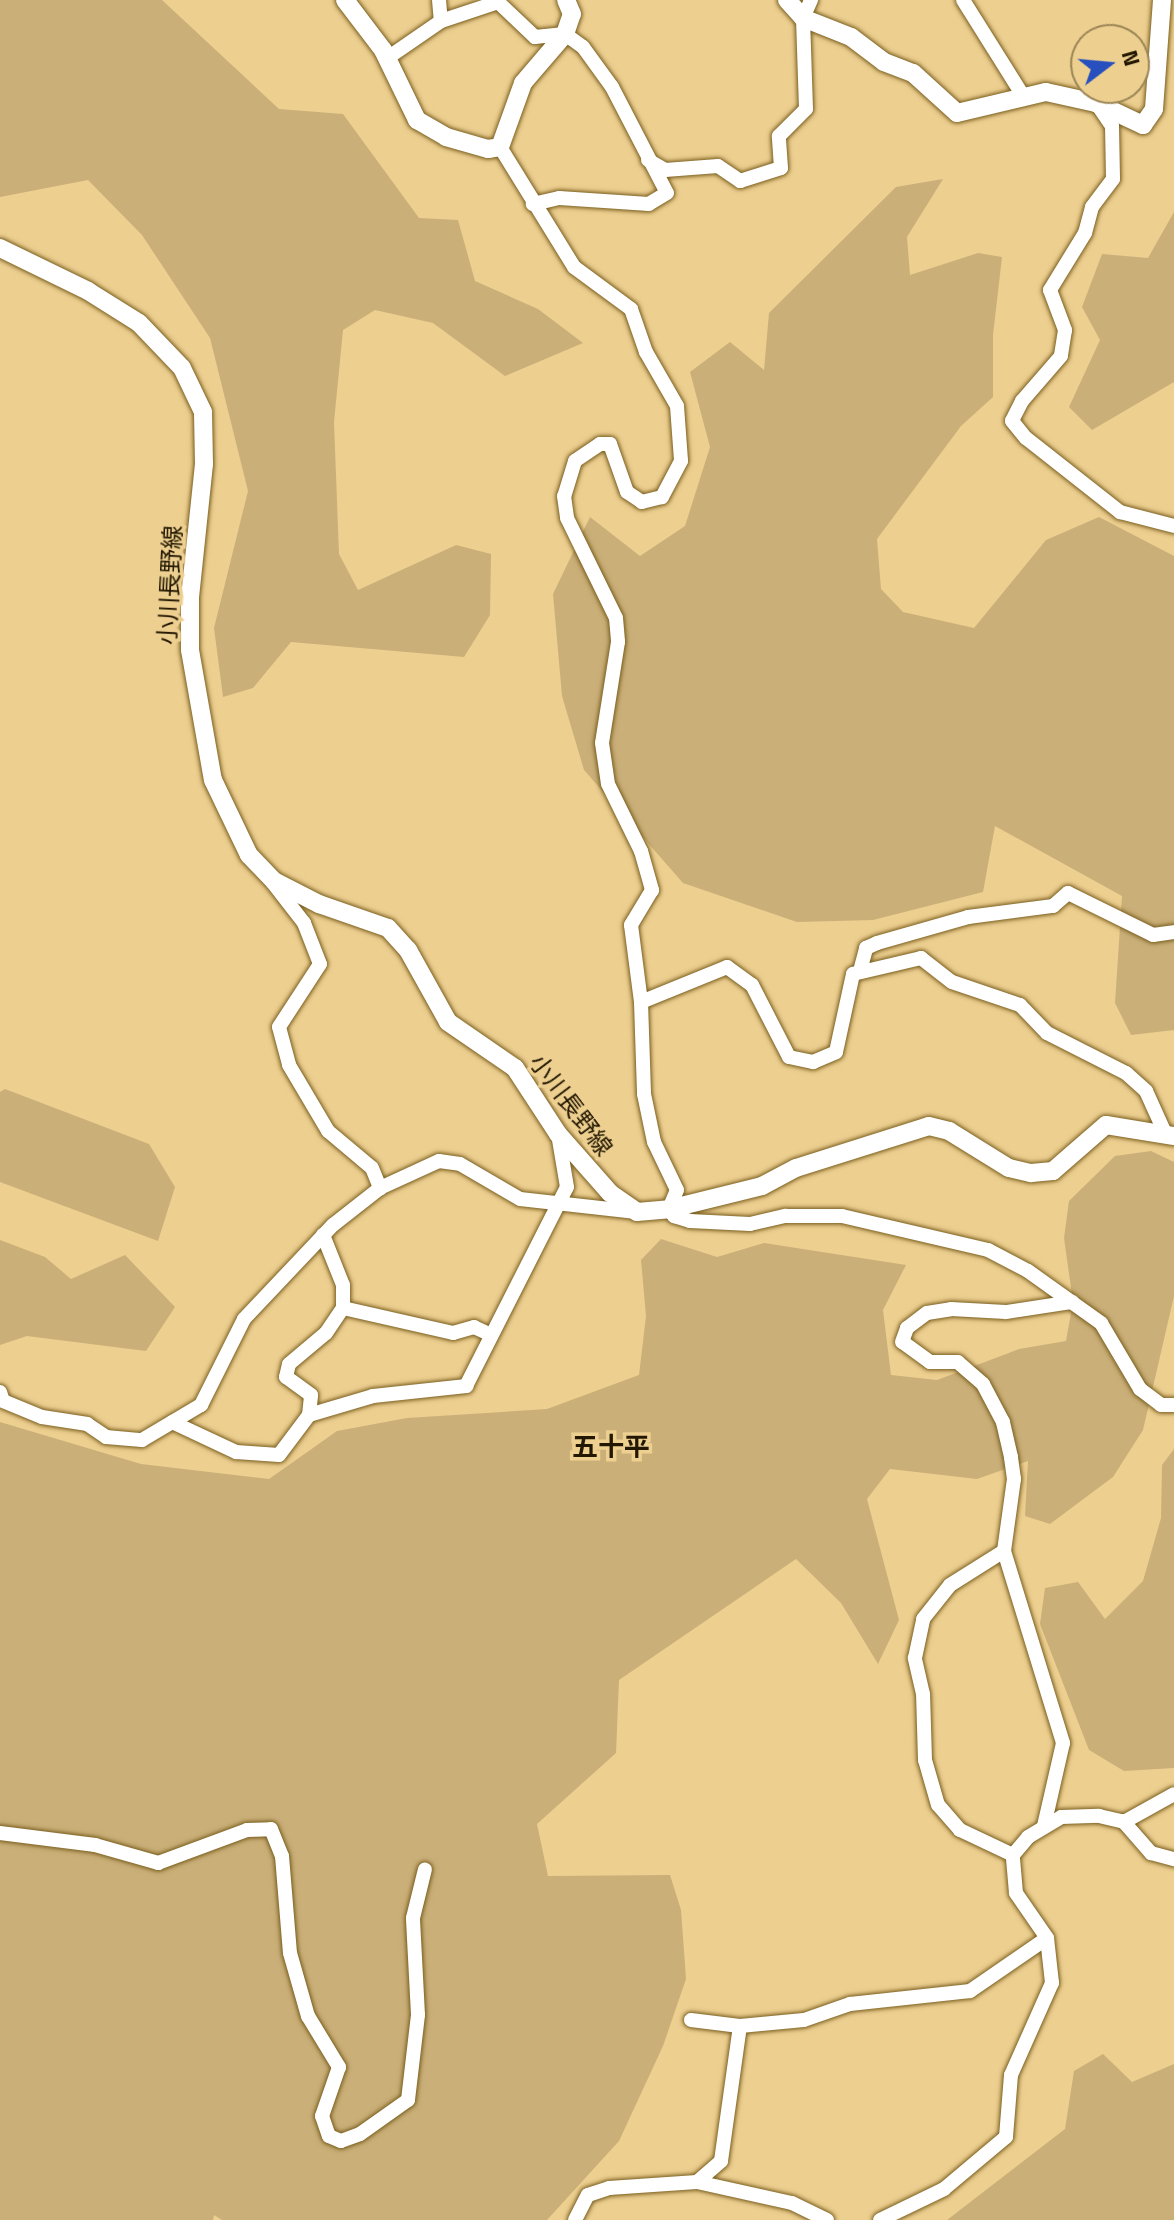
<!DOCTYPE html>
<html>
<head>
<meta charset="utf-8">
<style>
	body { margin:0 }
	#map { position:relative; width:1174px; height:2220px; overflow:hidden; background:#edcf90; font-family:"Titillium Web","Noto Sans JP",sans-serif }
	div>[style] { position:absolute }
	.green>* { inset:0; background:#caaf78 }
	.roads { filter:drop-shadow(0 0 2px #7a5f1f) drop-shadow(0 0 2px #7a5f1f) }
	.minor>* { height:14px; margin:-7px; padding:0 7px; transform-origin:7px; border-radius:7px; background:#fff }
	.major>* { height:18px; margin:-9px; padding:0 9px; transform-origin:9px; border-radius:9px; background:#fff }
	span { translate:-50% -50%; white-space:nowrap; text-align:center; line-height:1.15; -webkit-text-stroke:7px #edcf90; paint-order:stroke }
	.street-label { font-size:24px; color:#221700 }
	.neighbourhood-label { font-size:26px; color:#221700; font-weight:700 }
	.north { position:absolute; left:1070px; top:24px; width:80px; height:80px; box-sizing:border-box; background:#edcf90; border:2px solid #9c8556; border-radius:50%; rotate:74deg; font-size:22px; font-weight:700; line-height:32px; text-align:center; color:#221700 }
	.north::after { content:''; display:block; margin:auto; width:28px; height:36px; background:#2750be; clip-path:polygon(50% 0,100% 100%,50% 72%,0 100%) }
</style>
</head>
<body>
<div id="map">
	<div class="green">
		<div style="clip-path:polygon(0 0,162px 0,279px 109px,343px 114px,419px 218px,458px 220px,475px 281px,538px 309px,583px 343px,505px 376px,433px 323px,375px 310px,343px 330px,334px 422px,339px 554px,358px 590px,456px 545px,491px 554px,490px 615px,464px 657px,291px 642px,253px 688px,223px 697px,214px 628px,248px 491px,210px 338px,142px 235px,88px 180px,0 197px)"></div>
		<div style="clip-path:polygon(943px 179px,907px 237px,910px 275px,978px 253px,1002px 257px,993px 335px,993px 397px,961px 426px,877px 539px,881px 589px,903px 612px,974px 628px,1046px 540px,1099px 517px,1174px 556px,1174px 1030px,1131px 1035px,1115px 1003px,1122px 896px,995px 826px,983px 892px,873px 920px,797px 922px,683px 883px,584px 770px,562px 696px,553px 594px,590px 517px,640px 556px,685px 526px,710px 447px,690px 372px,730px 342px,764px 370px,769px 313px,896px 187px)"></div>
		<div style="clip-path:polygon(1174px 212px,1174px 382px,1092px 430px,1069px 407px,1100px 340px,1082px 307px,1102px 254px,1148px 258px)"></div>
		<div style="clip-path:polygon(5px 1089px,149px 1144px,175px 1187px,158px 1241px,0 1182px,0 1092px)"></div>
		<div style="clip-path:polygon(1151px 1151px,1174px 1162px,1174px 1296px,1143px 1430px,1113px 1477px,1050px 1524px,1025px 1516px,1028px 1461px,977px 1479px,890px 1469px,867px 1499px,899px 1620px,878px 1664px,841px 1603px,796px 1559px,619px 1680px,616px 1753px,537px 1824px,548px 1876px,670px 1875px,681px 1910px,686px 1979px,663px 2046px,619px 2141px,547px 2220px,222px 2220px,214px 2215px,213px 2220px,0 2220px,0 1422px,141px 1464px,269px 1479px,337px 1431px,407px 1418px,547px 1409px,639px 1375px,646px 1316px,641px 1260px,661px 1239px,717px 1257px,764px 1243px,906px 1265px,883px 1310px,891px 1375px,937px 1380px,1019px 1349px,1066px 1341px,1073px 1302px,1064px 1238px,1069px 1201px,1115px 1156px)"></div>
		<div style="clip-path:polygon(0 1240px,45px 1257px,71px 1279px,125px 1255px,175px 1307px,146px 1351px,27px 1336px,0 1345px)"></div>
		<div style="clip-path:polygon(1174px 1449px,1174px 1768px,1124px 1771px,1089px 1750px,1040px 1624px,1045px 1588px,1078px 1582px,1105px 1619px,1143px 1581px,1161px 1518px,1162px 1465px)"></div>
		<div style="clip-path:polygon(1103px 2054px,1132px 2082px,1174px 2064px,1174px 2220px,947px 2220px,1065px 2129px,1074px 2071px)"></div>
	</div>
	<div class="roads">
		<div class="minor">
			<div style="left:439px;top:0;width:21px;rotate:85deg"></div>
			<div style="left:963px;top:0;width:111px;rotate:57.9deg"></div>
			<div style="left:386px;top:59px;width:67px;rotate:-34.6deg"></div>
			<div style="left:441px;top:21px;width:60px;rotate:-18.4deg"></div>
			<div style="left:498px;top:2px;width:51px;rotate:43.4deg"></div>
			<div style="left:535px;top:37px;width:30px;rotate:-6deg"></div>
			<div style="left:565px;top:34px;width:22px;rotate:36deg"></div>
			<div style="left:583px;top:47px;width:49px;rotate:54.1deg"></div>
			<div style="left:612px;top:87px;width:119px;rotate:62.6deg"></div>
			<div style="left:667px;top:193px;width:21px;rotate:149deg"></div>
			<div style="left:649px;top:204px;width:90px;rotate:-176.2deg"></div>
			<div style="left:559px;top:198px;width:27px;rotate:167deg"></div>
			<div style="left:1097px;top:104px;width:27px;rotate:56deg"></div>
			<div style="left:1112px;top:126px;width:53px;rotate:88.9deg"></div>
			<div style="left:1113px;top:179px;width:35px;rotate:127deg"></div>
			<div style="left:1092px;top:207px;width:27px;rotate:105deg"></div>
			<div style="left:1085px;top:233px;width:67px;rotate:121.6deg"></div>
			<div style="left:1050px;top:290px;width:43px;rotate:69.4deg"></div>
			<div style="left:1065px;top:330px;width:26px;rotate:99deg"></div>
			<div style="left:1061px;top:356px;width:60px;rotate:130.9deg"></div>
			<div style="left:1022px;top:401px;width:22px;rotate:117deg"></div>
			<div style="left:1012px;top:421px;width:22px;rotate:51deg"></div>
			<div style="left:1026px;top:438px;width:120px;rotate:38.2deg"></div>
			<div style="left:1120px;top:512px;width:56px;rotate:14.5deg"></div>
			<div style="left:500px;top:147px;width:141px;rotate:58.3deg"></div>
			<div style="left:574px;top:267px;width:71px;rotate:36.4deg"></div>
			<div style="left:631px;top:309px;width:46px;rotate:70.8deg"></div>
			<div style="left:646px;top:352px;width:62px;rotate:60.1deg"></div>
			<div style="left:677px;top:406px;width:55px;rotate:85.8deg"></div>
			<div style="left:681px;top:461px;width:41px;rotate:117.8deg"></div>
			<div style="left:662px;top:497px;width:21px;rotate:166deg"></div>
			<div style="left:642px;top:502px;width:18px;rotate:-146deg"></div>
			<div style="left:627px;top:492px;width:51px;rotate:-109.5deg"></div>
			<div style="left:610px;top:444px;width:10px;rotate:180deg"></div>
			<div style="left:600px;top:444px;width:30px;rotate:146deg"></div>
			<div style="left:575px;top:461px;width:37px;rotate:107deg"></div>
			<div style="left:564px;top:496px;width:22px;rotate:82deg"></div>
			<div style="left:567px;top:518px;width:111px;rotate:63.9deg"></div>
			<div style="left:616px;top:618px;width:24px;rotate:85deg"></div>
			<div style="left:618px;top:642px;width:102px;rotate:99deg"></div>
			<div style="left:602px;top:743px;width:41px;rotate:81.7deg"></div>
			<div style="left:608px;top:784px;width:75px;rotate:63.8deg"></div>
			<div style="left:641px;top:851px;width:41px;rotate:74.2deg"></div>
			<div style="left:652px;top:890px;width:41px;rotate:121deg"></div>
			<div style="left:631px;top:925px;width:78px;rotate:82.6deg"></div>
			<div style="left:641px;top:1002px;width:92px;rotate:88.1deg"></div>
			<div style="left:644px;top:1094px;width:49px;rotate:78.2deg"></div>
			<div style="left:654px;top:1142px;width:53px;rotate:64.4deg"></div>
			<div style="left:677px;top:1190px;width:21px;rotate:113deg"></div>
			<div style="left:669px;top:1209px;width:9px;rotate:54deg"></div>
			<div style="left:674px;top:1216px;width:17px;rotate:17deg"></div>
			<div style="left:690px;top:1221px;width:60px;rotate:2.9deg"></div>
			<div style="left:750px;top:1224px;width:37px;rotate:-13deg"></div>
			<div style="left:786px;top:1216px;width:56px"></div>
			<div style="left:842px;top:1216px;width:150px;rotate:13.1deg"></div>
			<div style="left:988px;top:1250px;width:45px;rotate:27.7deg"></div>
			<div style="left:1028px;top:1271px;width:90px;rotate:35.5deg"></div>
			<div style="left:1101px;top:1323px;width:77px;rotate:59.4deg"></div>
			<div style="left:1140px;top:1389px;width:26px;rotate:37deg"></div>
			<div style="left:1161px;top:1405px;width:13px"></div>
			<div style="left:648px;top:160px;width:20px;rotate:30deg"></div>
			<div style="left:665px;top:170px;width:53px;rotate:-4.3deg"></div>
			<div style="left:718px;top:166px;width:27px;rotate:34deg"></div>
			<div style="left:740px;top:181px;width:43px;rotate:-17.6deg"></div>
			<div style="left:781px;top:168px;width:32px;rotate:-94deg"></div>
			<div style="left:779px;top:136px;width:38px;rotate:-45deg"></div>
			<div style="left:806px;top:109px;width:91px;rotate:-91.9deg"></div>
			<div style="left:803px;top:18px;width:20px;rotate:-66deg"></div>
			<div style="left:273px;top:883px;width:51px;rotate:52.2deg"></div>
			<div style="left:304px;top:923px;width:44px;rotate:68.7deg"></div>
			<div style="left:320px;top:964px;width:75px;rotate:123.1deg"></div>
			<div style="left:279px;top:1027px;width:39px;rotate:75deg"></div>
			<div style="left:289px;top:1065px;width:77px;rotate:59.4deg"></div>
			<div style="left:328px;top:1131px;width:57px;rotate:40.1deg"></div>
			<div style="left:372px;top:1168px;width:22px;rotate:68deg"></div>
			<div style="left:860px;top:971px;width:24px;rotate:-75deg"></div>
			<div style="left:866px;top:948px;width:12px;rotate:-24deg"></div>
			<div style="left:877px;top:943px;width:95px;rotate:-15.9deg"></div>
			<div style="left:968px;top:917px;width:86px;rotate:-7.4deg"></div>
			<div style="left:1053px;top:906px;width:20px;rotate:-41deg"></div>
			<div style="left:1068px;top:893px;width:95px;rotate:26.3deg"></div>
			<div style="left:1153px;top:935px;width:21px;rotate:-8deg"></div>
			<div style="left:641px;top:1002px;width:93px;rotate:-22.1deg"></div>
			<div style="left:727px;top:967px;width:31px;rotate:36deg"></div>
			<div style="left:752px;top:985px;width:81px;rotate:62.8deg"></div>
			<div style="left:789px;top:1057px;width:25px;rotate:12deg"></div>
			<div style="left:813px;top:1062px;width:25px;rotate:-23deg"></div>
			<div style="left:836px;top:1052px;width:80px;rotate:-77.7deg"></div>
			<div style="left:853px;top:974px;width:70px;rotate:-13.2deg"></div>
			<div style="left:921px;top:958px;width:39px;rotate:38deg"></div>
			<div style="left:952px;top:982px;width:72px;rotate:18.7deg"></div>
			<div style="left:1020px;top:1005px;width:39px;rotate:46deg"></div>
			<div style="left:1047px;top:1033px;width:89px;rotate:26.9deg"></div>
			<div style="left:1126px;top:1073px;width:27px;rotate:42deg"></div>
			<div style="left:1146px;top:1091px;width:46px;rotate:65.7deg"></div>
			<div style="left:343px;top:1308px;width:113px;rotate:12.8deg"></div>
			<div style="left:453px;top:1333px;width:22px;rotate:-16deg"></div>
			<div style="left:474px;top:1327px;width:19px;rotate:25deg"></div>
			<div style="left:0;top:1392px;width:9px;rotate:72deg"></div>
			<div style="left:3px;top:1401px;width:42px;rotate:22.3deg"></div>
			<div style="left:42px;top:1417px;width:46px;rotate:8.8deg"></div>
			<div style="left:87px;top:1424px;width:23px;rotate:34deg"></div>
			<div style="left:106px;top:1437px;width:36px;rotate:5deg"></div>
			<div style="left:142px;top:1440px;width:69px;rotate:-30.7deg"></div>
			<div style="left:201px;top:1405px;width:96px;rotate:-63.4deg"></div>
			<div style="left:244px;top:1319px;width:129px;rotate:-46.6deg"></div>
			<div style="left:333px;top:1225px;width:60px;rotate:-38.2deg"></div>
			<div style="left:380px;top:1188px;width:65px;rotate:-24.6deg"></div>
			<div style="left:439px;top:1161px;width:21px;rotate:8deg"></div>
			<div style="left:460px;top:1164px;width:69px;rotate:30.3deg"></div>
			<div style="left:520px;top:1199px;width:117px;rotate:6.4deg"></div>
			<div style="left:309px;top:1415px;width:20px;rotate:-84deg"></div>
			<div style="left:311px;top:1395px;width:31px;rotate:-144deg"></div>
			<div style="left:286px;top:1377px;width:13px;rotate:-77deg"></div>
			<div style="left:289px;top:1364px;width:48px;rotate:-40deg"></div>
			<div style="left:326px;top:1333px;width:30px;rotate:-56deg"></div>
			<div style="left:343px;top:1308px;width:23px;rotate:-90deg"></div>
			<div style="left:343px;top:1285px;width:54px;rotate:-111.8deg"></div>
			<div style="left:172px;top:1422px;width:71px;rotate:25.1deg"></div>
			<div style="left:236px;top:1452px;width:43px;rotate:4deg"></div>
			<div style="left:279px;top:1455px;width:50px;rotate:-53.1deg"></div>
			<div style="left:309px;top:1415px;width:67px;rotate:-16.5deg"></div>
			<div style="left:373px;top:1396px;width:94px;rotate:-6.1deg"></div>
			<div style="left:466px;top:1386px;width:223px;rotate:-63.1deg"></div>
			<div style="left:567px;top:1187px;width:54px;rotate:-99.6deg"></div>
			<div style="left:1004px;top:1551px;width:201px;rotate:72.9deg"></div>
			<div style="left:1063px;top:1743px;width:85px;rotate:102.9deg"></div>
			<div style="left:1123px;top:1821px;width:43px;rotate:48.8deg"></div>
			<div style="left:1151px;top:1853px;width:24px;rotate:15deg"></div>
			<div style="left:0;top:1833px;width:96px;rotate:7.2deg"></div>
			<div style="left:95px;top:1845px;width:66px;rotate:15.9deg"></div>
			<div style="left:158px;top:1863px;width:95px;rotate:-20.3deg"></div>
			<div style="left:247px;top:1830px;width:24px;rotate:-2deg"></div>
			<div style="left:271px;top:1829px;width:29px;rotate:68deg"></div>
			<div style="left:282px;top:1856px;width:97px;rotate:85.3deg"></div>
			<div style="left:290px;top:1953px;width:66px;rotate:74.1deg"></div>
			<div style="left:308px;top:2016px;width:60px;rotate:58.7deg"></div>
			<div style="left:339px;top:2067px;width:52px;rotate:109.1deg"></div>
			<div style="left:322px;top:2116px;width:21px;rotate:71deg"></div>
			<div style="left:329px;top:2136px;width:13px;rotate:23deg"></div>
			<div style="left:341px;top:2141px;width:20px;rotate:-20deg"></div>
			<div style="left:360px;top:2134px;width:59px;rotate:-35.3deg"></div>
			<div style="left:408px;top:2100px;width:86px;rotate:-83.3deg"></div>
			<div style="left:418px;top:2015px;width:97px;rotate:-93deg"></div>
			<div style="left:413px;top:1918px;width:50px;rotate:-76.2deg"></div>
			<div style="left:1013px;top:1855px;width:59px;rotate:-154.7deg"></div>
			<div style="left:960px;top:1830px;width:33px;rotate:-131deg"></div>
			<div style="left:938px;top:1805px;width:47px;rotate:-106.1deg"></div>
			<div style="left:925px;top:1760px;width:66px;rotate:-91.7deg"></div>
			<div style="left:923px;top:1694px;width:37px;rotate:-103deg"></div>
			<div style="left:915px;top:1658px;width:40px;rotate:-78deg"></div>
			<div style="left:923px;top:1619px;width:43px;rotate:-51.5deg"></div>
			<div style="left:950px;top:1585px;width:64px;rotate:-32.2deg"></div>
			<div style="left:1004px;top:1551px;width:73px;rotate:-82.1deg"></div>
			<div style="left:1014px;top:1479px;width:22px;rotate:-98deg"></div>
			<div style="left:1011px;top:1457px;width:36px;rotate:-103deg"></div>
			<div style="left:1003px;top:1422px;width:43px;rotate:-117.8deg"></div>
			<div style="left:983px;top:1384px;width:33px;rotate:-139deg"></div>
			<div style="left:958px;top:1362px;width:28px;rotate:180deg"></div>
			<div style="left:930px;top:1362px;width:34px;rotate:-144deg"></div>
			<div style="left:902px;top:1342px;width:15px;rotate:-70deg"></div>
			<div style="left:907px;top:1328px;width:25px;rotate:-37deg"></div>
			<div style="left:927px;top:1313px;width:24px;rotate:-9deg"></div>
			<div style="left:951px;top:1309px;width:55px;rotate:3.1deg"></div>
			<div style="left:1006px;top:1312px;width:67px;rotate:-8.6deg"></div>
			<div style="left:691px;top:2020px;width:49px;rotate:7deg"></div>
			<div style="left:740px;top:2026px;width:64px;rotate:-5.4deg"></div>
			<div style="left:804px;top:2020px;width:49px;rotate:-19.2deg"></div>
			<div style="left:850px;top:2004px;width:121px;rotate:-6.2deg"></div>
			<div style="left:970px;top:1991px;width:93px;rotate:-34.5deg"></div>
			<div style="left:697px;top:2182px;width:32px;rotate:-41deg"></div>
			<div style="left:721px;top:2161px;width:136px;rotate:-82deg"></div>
			<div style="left:575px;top:2220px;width:28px;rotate:-63deg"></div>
			<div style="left:588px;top:2195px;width:22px;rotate:-18deg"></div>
			<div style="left:609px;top:2188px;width:88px;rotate:-3.9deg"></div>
			<div style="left:697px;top:2182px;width:97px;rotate:12.5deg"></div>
			<div style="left:792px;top:2203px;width:39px;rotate:26deg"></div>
			<div style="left:880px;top:2220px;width:71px;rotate:-25.8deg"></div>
			<div style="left:944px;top:2189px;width:81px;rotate:-40deg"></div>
			<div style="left:1006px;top:2137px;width:62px;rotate:-85.4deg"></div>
			<div style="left:1011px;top:2075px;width:101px;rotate:-66deg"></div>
			<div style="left:1052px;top:1983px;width:45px;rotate:-96.3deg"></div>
			<div style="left:1047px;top:1938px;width:55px;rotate:-124.6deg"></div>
			<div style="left:1016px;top:1893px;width:38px;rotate:-95deg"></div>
			<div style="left:1013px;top:1855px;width:23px;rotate:-50deg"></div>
			<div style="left:1028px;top:1837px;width:39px;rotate:-31deg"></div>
			<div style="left:1061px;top:1817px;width:38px;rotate:-2deg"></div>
			<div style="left:1099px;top:1816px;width:26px;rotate:13deg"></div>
			<div style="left:1124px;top:1822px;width:57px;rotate:-29.2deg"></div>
		</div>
		<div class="major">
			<div style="left:345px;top:0;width:63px;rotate:52.8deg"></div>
			<div style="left:383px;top:50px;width:78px;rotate:64.1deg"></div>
			<div style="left:417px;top:120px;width:34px;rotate:30deg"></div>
			<div style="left:446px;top:137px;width:44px;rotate:15.9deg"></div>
			<div style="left:488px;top:149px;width:12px;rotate:-9deg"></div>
			<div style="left:500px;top:147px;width:68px;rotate:-70.2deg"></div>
			<div style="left:523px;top:83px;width:65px;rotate:-49.4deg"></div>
			<div style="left:565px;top:34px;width:21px;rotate:-71deg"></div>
			<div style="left:572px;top:14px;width:15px;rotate:-113deg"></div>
			<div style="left:787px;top:0;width:24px;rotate:48deg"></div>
			<div style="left:803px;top:18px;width:52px;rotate:21.6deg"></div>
			<div style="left:851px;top:37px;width:41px;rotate:37.1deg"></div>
			<div style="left:884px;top:62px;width:31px;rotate:21deg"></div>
			<div style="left:913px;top:73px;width:59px;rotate:42.3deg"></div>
			<div style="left:957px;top:113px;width:91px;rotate:-13.3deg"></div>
			<div style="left:1046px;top:92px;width:51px;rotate:12.4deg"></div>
			<div style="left:1096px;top:103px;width:52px;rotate:25.1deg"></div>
			<div style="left:1143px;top:125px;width:19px;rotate:-55deg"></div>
			<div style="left:1154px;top:109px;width:109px;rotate:-85.8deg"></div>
			<div style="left:0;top:248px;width:98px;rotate:26deg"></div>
			<div style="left:88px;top:291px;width:60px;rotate:32.1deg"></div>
			<div style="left:139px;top:323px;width:62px;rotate:46.3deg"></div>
			<div style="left:182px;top:368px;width:49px;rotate:64.5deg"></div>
			<div style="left:203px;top:412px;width:52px;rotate:88.9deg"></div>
			<div style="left:204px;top:464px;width:135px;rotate:96deg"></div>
			<div style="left:190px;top:598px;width:52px;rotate:90deg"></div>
			<div style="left:190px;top:650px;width:132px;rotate:80deg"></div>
			<div style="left:213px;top:780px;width:83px;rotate:64.4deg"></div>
			<div style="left:249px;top:855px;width:36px;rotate:46deg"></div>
			<div style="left:274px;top:881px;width:51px;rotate:27.1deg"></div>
			<div style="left:319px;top:904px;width:73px;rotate:19.2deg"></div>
			<div style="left:388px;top:928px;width:30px;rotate:48deg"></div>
			<div style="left:408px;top:950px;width:82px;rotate:60.9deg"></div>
			<div style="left:448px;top:1022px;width:81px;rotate:34.5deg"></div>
			<div style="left:515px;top:1068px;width:79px;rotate:56.9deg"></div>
			<div style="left:558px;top:1134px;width:79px;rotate:48.6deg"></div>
			<div style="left:610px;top:1193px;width:33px;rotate:35deg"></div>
			<div style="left:637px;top:1212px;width:32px;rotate:-5deg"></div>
			<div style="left:669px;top:1209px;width:96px;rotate:-13.9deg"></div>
			<div style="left:762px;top:1186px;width:38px;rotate:-28deg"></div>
			<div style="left:796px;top:1168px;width:139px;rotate:-17.5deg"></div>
			<div style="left:929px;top:1126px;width:21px;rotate:14deg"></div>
			<div style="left:949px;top:1131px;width:70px;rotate:31.7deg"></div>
			<div style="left:1009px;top:1168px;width:23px;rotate:13deg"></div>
			<div style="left:1031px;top:1173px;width:22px;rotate:-5deg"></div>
			<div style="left:1053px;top:1171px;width:70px;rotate:-41deg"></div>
			<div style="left:1106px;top:1125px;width:69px;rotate:9.2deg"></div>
		</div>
	</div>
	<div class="street-label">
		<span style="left:170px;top:585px;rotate:-87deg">小川長野線</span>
		<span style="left:571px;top:1105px;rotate:53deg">小川長野線</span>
	</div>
	<div class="neighbourhood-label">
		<span style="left:611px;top:1447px">五十平</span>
	</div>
	<div class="north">N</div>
</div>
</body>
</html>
